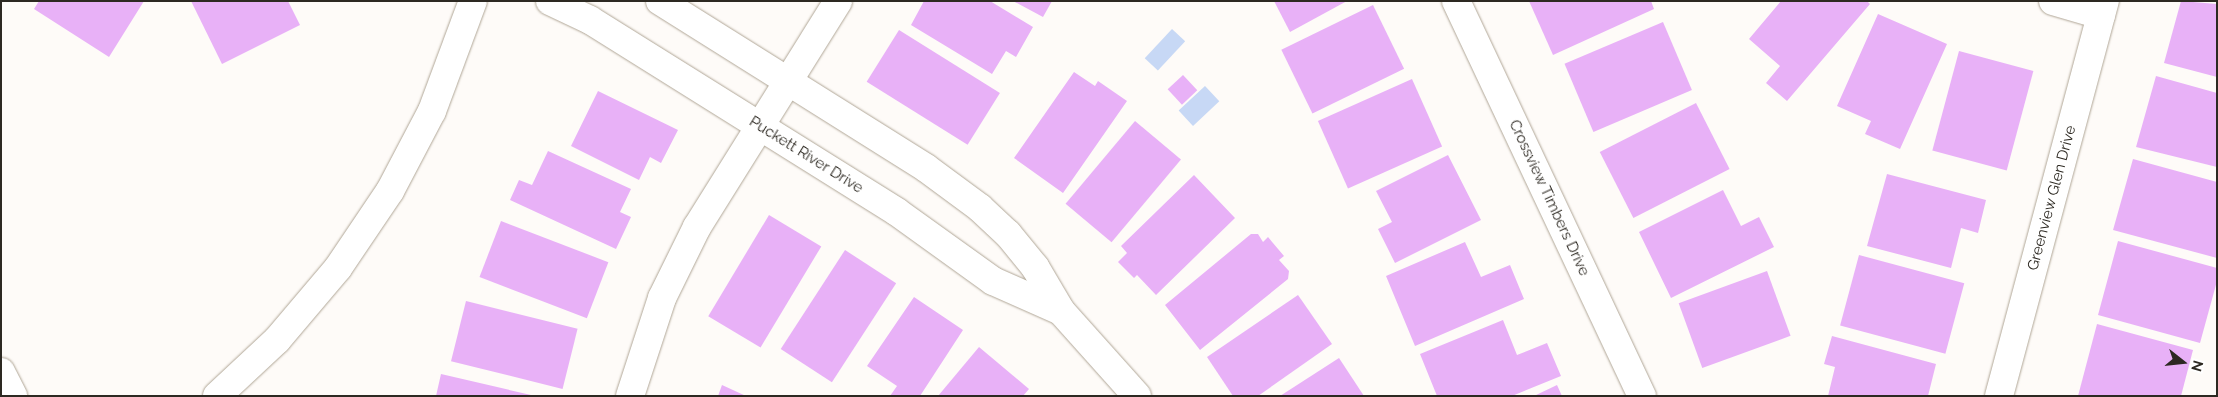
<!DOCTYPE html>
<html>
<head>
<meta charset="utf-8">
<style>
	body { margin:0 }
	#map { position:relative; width:2218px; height:397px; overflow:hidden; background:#fefbf8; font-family:Raleway,sans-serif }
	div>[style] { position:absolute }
	.water>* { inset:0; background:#c7d8f5; transform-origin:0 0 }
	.building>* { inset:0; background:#e8b1f7; transform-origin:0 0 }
	.roads { filter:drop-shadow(0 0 1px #b0a696) drop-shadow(0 0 1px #b0a696) }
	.street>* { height:28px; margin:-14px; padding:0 14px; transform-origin:14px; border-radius:14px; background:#fff }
	.secondary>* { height:28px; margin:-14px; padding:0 14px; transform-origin:14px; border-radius:14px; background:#fff }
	span { translate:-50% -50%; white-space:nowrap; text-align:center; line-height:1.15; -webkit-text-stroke:4.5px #fff; paint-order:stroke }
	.street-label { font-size:15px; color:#2d2922 }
	.frame { position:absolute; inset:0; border:2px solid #2d2922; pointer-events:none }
	.north { position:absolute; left:2158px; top:337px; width:50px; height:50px; -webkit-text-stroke:4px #fff; paint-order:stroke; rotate:106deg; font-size:14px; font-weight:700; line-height:20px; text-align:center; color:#2d2922 }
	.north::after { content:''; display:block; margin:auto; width:18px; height:22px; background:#2d2922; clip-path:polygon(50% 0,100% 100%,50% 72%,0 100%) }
</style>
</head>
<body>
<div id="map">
	<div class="water">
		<div style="left:1172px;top:29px;width:18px;height:40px;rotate:43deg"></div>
		<div style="left:1205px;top:86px;width:21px;height:36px;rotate:47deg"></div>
	</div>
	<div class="building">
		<div style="clip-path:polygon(39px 1px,144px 1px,109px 57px,34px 9px)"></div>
		<div style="clip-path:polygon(191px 1px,288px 1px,300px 25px,222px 64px)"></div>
		<div style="clip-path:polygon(924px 1px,990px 1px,1033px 27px,1016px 57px,1006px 51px,992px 74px,911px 25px)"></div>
		<div style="clip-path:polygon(1013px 1px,1052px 1px,1043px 17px)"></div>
		<div style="clip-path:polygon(1274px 1px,1347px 1px,1290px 32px)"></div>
		<div style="clip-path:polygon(1529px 1px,1651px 1px,1654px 9px,1553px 55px)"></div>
		<div style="clip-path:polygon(1781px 1px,1867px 1px,1870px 4px,1787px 101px,1766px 83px,1780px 66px,1749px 39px)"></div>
		<div style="clip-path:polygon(2181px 1px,2217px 4px,2217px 77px,2164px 63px)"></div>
		<div style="left:1373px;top:5px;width:71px;height:102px;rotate:64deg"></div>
		<div style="clip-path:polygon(1878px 14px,1947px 44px,1900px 149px,1865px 134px,1871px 121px,1837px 106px)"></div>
		<div style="left:1663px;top:22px;width:74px;height:107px;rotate:67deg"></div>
		<div style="left:899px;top:30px;width:119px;height:61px;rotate:32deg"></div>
		<div style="left:1959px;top:51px;width:77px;height:103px;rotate:15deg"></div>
		<div style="clip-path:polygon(1074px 72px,1095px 86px,1098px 81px,1127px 101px,1063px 193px,1014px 158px)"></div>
		<div style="left:1183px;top:75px;width:21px;height:21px;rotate:47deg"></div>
		<div style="clip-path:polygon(2156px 76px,2217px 93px,2217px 167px,2136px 147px)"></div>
		<div style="left:1412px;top:79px;width:74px;height:103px;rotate:66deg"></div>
		<div style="clip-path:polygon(598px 91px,678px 130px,661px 163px,650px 157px,639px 180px,571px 146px)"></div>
		<div style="left:1696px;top:103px;width:74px;height:108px;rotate:63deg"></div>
		<div style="left:1135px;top:121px;width:60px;height:108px;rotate:40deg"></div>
		<div style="clip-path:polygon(548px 151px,631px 189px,620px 212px,631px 217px,616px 249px,510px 200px,519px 180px,532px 185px)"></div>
		<div style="clip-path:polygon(1448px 155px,1481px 220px,1395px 263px,1378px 229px,1392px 222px,1376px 191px)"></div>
		<div style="clip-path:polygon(2133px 159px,2217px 182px,2217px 258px,2113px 230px)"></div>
		<div style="clip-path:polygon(1887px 174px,1986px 200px,1978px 233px,1961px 228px,1951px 268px,1867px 246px)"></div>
		<div style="clip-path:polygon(1194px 175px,1235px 218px,1156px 295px,1137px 275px,1134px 278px,1118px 262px,1127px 253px,1121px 246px)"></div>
		<div style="clip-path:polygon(1723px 190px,1741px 226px,1759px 217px,1774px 247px,1671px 298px,1639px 232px)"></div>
		<div style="left:769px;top:215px;width:61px;height:118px;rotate:31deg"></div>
		<div style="left:501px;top:221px;width:115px;height:60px;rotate:21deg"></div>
		<div style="clip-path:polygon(1251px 234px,1258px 234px,1263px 242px,1268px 237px,1284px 256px,1279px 260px,1289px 271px,1288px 279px,1200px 350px,1165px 305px)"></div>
		<div style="clip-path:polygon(2118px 241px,2217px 268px,2217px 281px,2200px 343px,2098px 315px)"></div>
		<div style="clip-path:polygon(1465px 242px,1481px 277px,1510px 265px,1524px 299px,1415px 346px,1386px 276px)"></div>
		<div style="left:845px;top:250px;width:61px;height:118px;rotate:33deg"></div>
		<div style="left:1859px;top:255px;width:109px;height:73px;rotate:15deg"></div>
		<div style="left:1767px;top:271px;width:69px;height:94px;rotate:70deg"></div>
		<div style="clip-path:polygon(1298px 295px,1332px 344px,1258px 396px,1233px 396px,1207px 357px)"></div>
		<div style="clip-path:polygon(914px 297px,963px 330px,920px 396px,890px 396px,897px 386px,867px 366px)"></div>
		<div style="left:466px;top:301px;width:115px;height:62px;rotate:14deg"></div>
		<div style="clip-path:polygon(1503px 320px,1517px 355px,1547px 343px,1561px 376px,1512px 396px,1437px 396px,1420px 354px)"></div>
		<div style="clip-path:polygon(2097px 324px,2193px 350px,2181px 396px,2078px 396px)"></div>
		<div style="clip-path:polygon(1832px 336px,1936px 364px,1928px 396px,1828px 396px,1835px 367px,1824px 364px)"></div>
		<div style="clip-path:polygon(979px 347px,1029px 389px,1023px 396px,938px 396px)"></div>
		<div style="clip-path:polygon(1339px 358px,1364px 396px,1280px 396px)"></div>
		<div style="clip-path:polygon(441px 374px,531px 395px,531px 396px,436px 396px)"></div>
		<div style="clip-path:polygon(722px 385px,746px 396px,718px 396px)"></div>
		<div style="clip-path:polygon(1557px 385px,1562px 396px,1534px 396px)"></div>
	</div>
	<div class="roads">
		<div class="street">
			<div style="left:550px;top:1px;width:44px;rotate:25.4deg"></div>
			<div style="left:590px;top:20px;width:362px;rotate:32deg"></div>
			<div style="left:897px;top:212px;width:118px;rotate:35.7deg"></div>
			<div style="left:993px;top:281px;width:74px;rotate:23.8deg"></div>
			<div style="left:660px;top:1px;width:314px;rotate:32.1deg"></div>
			<div style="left:926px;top:168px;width:67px;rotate:36.5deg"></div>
			<div style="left:980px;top:208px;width:38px;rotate:43deg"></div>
			<div style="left:1008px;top:234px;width:43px;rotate:50.7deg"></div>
			<div style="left:1035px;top:267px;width:51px;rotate:59.4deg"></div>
			<div style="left:1061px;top:311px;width:114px;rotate:48.2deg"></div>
			<div style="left:1456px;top:1px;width:437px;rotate:64.8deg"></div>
			<div style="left:2053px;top:1px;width:50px;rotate:16.3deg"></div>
			<div style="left:1px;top:372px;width:27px;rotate:63deg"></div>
			<div style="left:630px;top:396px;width:103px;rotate:-71.9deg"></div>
			<div style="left:662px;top:298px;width:79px;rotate:-63.8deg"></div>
			<div style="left:697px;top:227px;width:266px;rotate:-58deg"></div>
			<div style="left:1999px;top:396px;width:409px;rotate:-75deg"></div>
		</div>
		<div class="secondary">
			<div style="left:217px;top:396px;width:82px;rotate:-43deg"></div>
			<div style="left:277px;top:340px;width:94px;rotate:-49.7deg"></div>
			<div style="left:338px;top:268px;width:93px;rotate:-56deg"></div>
			<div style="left:390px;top:191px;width:90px;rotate:-62.3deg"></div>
			<div style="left:432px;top:111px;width:117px;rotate:-69.6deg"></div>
		</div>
	</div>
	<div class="street-label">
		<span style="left:806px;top:155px;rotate:32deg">Puckett River Drive</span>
		<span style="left:1549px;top:198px;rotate:65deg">Crossview Timbers Drive</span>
		<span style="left:2052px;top:198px;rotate:-75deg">Greenview Glen Drive</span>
	</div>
	<div class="frame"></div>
	<div class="north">N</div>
</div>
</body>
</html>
